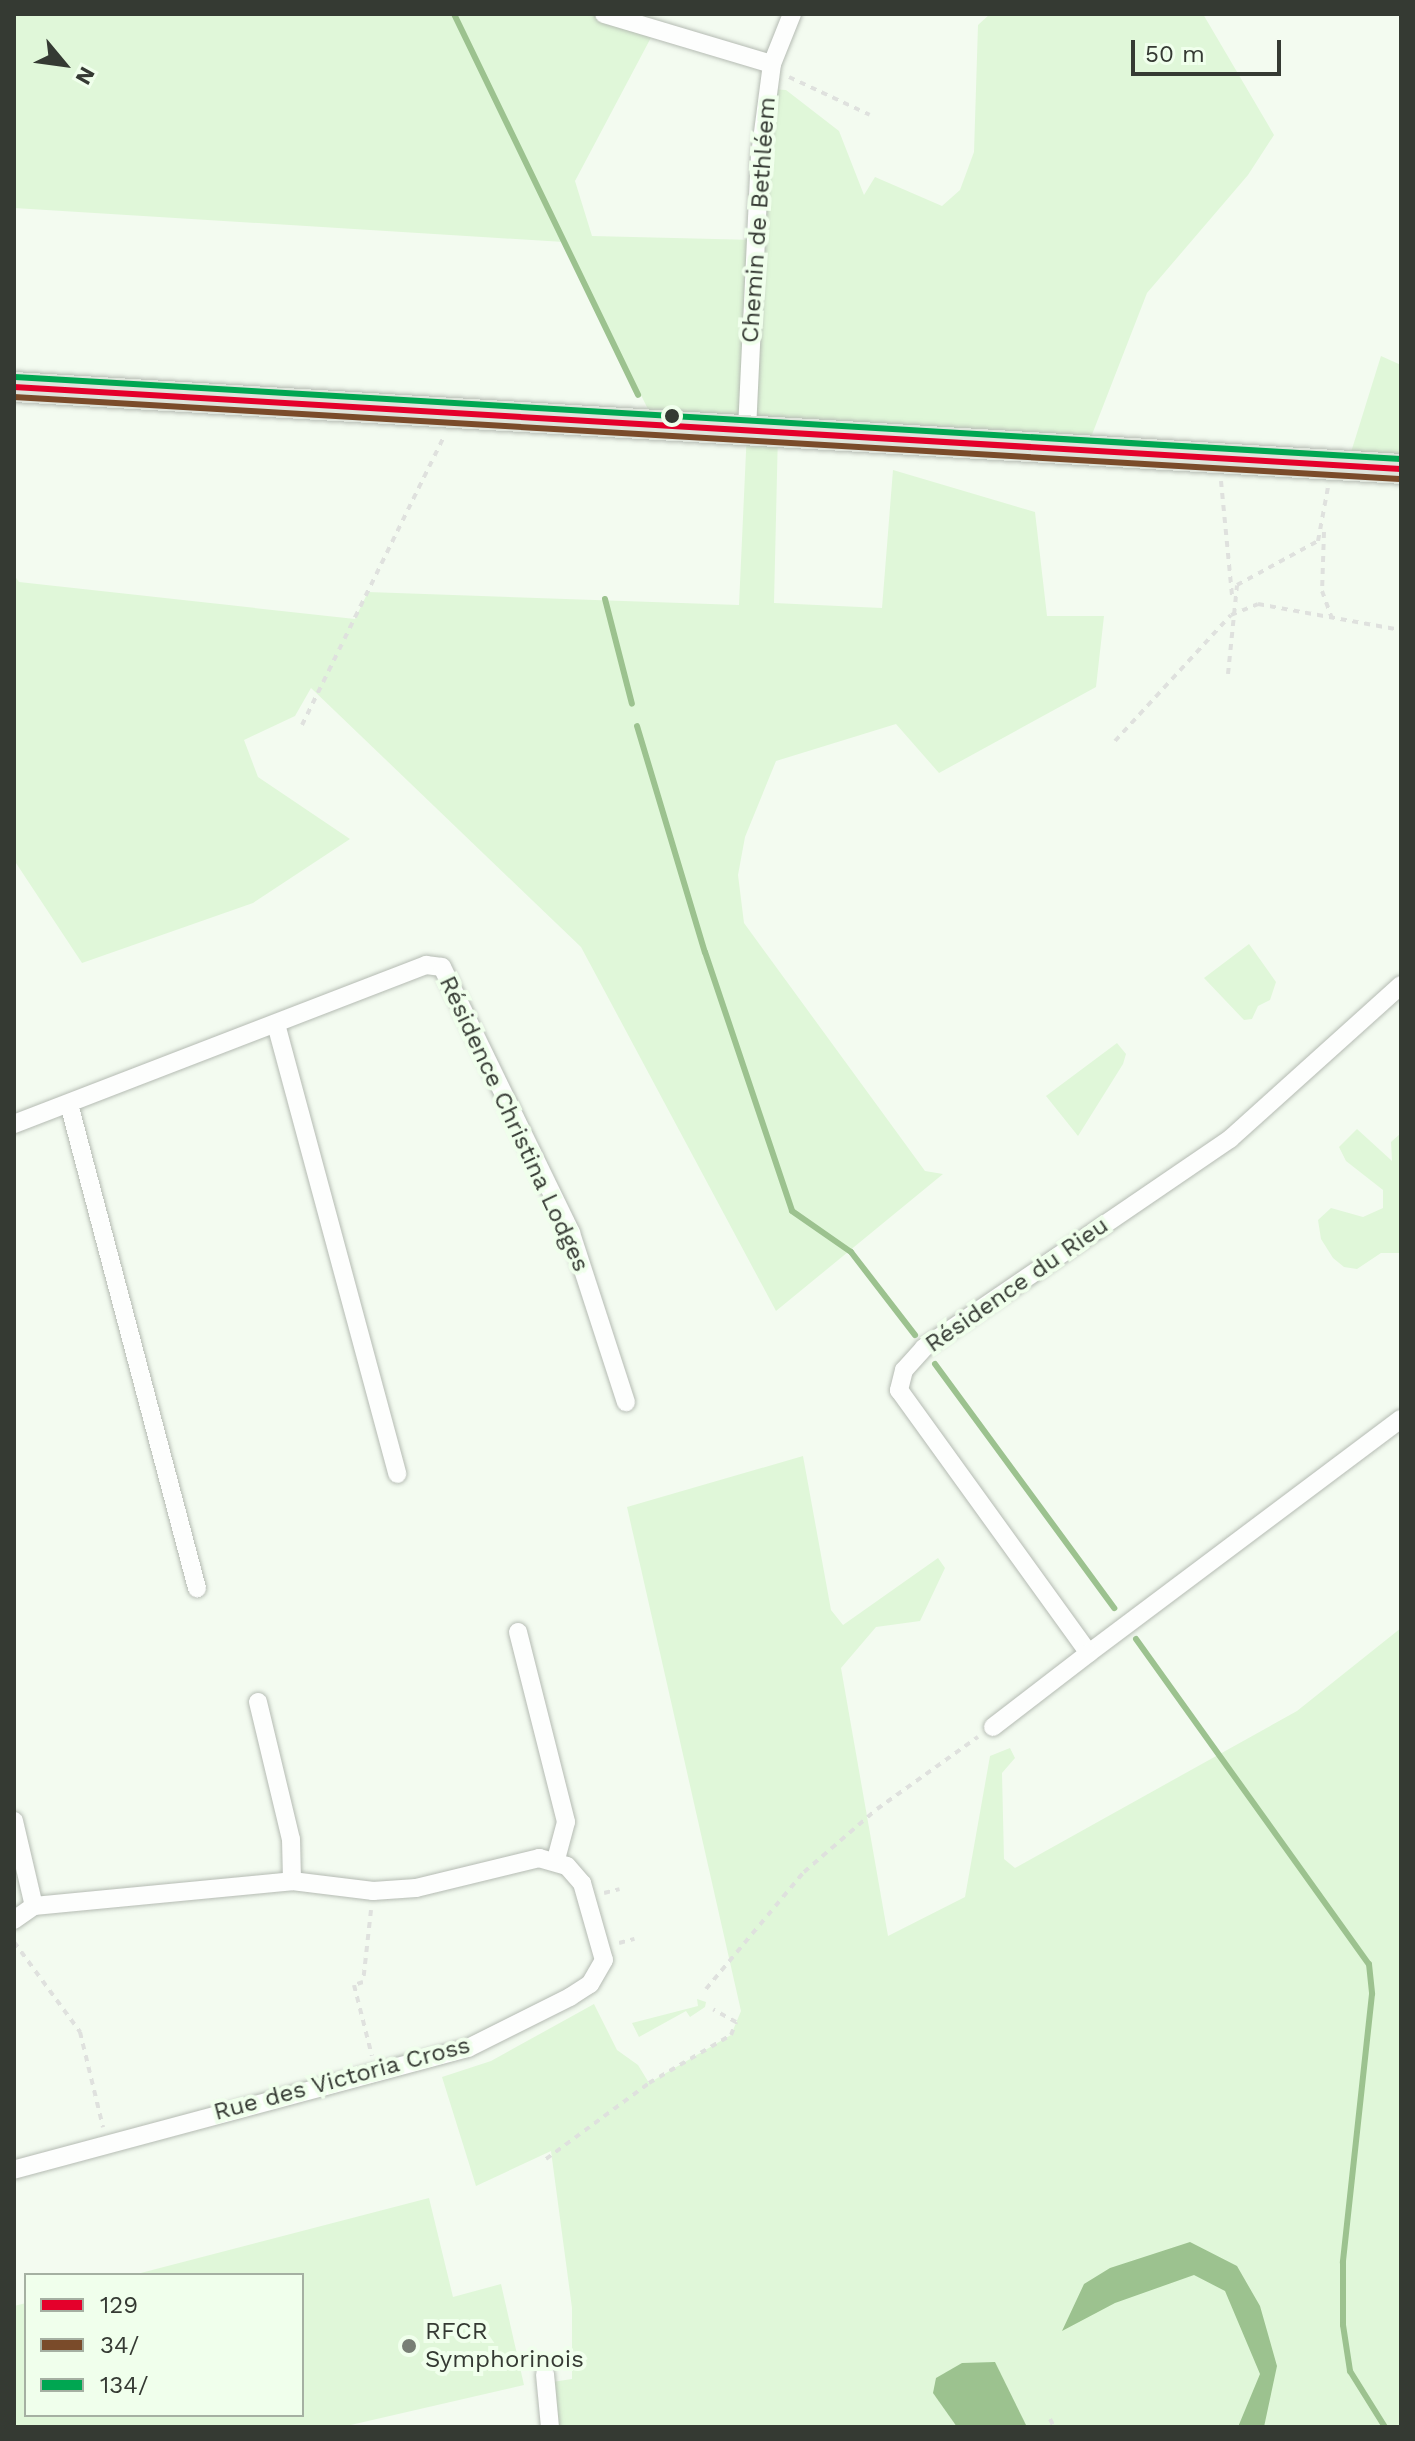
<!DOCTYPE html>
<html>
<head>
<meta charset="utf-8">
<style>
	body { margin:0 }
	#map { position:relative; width:1415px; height:2441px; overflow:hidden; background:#f3fbf0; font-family:"Work Sans",sans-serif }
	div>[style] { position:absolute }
	.green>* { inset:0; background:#e0f7d9 }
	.water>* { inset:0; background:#9cc28f }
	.stream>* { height:6px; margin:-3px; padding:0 3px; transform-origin:3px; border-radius:3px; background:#9cc28f }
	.path>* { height:4px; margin-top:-2px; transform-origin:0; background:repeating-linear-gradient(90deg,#dfe1de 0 6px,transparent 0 12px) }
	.roads { filter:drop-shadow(0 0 2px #b5bbb3) drop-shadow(0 0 2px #b5bbb3) }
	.street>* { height:18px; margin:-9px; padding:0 9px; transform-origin:9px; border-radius:9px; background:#fdfefd }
	.primary>* { height:30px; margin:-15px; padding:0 15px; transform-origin:15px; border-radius:15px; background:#dee4db }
	.bus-1>* { height:6px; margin:-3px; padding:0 3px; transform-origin:3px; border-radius:3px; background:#e4002b }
	.bus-2>* { height:6px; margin:-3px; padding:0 3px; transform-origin:3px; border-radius:3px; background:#7a4b2a }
	.bus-3>* { height:6px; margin:-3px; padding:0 3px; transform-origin:3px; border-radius:3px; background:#00a651 }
	.dots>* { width:22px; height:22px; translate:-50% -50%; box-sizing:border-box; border:4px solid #f0ffec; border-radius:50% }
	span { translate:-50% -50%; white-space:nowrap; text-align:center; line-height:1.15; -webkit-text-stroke:8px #f0ffec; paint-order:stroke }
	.street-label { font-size:24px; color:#353a33 }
	.poi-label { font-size:24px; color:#353a33 }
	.left { translate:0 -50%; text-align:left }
	.frame { position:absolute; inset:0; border:16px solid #353a33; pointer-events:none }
	.legend { position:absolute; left:24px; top:2273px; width:280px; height:144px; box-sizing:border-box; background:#f0ffec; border:2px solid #a5b0a2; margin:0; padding:10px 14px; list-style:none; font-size:24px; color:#353a33 }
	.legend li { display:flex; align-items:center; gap:16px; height:40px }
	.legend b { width:40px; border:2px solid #a5b0a2 }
	.north { position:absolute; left:24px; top:24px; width:80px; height:80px; -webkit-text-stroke:6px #f0ffec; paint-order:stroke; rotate:119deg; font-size:22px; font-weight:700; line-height:32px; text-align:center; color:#353a33 }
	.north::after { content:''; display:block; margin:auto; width:28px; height:36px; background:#353a33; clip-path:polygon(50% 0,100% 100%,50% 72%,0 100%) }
	.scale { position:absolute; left:1131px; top:40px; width:150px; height:36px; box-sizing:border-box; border:4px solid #353a33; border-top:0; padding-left:10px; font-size:24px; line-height:28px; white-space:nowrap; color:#353a33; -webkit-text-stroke:6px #f0ffec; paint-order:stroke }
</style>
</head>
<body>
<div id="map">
	<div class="green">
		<div style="clip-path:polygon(14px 14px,604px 14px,655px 30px,575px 181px,592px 236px,756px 240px,767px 89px,786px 90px,839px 131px,864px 195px,875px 177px,942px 206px,960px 190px,974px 152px,978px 25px,990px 14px,1203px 14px,1274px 135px,1248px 175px,1147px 293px,1086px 450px,778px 432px,774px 603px,882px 608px,893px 470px,1035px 512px,1047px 616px,1104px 616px,1096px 687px,939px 773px,896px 724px,776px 761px,745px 837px,738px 875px,744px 923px,925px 1171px,943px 1174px,776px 1311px,581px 947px,311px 688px,295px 716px,244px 740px,258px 777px,350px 839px,253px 903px,82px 963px,14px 860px,14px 575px,19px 582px,355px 619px,368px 592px,739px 605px,747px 430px,656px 425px,564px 242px,14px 208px)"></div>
		<div style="clip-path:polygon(1381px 356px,1401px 365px,1401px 469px,1347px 465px)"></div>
		<div style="clip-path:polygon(1249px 944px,1276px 982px,1270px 1000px,1258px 1006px,1252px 1019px,1244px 1020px,1204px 978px)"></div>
		<div style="clip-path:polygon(1117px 1043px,1126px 1054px,1123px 1064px,1078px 1136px,1046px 1096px)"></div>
		<div style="clip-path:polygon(1357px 1129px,1392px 1161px,1391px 1142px,1401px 1133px,1401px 1253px,1381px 1253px,1357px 1269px,1344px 1267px,1333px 1258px,1321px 1239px,1318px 1220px,1331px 1208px,1363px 1217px,1383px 1208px,1383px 1190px,1346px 1161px,1339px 1147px)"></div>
		<div style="clip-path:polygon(803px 1456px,831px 1610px,843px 1625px,938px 1558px,945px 1568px,920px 1621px,876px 1627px,841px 1668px,888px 1936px,965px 1897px,990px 1756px,1010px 1748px,1015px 1758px,1002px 1773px,1004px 1859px,1015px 1868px,1297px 1711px,1401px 1628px,1401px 2427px,550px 2427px,546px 2383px,572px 2379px,572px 2308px,551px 2151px,476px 2186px,442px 2077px,491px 2061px,594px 2004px,617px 2050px,638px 2065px,649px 2083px,731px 2035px,741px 2011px,627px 1507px)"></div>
		<div style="clip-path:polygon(697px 1999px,706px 2002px,705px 2007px,690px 2017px,686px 2011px,639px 2037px,632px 2023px,698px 2006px)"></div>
		<div style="clip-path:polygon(429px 2198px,453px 2297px,501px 2284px,524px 2385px,342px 2427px,14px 2427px,14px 2306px,26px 2303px,26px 2415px,302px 2415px,302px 2275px,133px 2275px)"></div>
	</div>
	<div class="water">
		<div style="clip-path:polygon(1190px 2242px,1237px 2266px,1260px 2306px,1277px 2366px,1264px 2427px,1238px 2427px,1260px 2374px,1225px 2291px,1194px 2275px,1115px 2303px,1062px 2331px,1084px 2284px,1110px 2268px)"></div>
		<div style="clip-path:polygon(995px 2362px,1027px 2427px,957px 2427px,933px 2393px,936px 2378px,962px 2363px)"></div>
	</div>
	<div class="stream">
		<div style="left:454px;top:14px;width:423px;rotate:64.2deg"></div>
		<div style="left:605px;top:599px;width:108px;rotate:75.6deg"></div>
		<div style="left:637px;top:726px;width:236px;rotate:73.3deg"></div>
		<div style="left:705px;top:952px;width:273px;rotate:71.4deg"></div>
		<div style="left:792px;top:1211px;width:72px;rotate:34.8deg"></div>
		<div style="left:851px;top:1252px;width:105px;rotate:52.4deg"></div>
		<div style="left:935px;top:1364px;width:303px;rotate:53.7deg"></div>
		<div style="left:1136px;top:1639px;width:400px;rotate:54.4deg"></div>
		<div style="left:1369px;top:1964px;width:30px;rotate:84deg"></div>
		<div style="left:1372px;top:1994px;width:270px;rotate:96.2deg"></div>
		<div style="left:1343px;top:2262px;width:63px;rotate:90deg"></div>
		<div style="left:1343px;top:2325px;width:47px;rotate:81.3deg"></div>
		<div style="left:1350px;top:2371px;width:66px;rotate:58deg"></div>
	</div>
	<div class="path">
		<div style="left:789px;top:77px;width:89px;rotate:25.1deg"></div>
		<div style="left:1221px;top:481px;width:116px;rotate:84.5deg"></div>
		<div style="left:1324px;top:532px;width:59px;rotate:91.9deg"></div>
		<div style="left:1322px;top:591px;width:29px;rotate:70deg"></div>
		<div style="left:1228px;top:674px;width:89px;rotate:-84.2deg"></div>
		<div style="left:1237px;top:585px;width:92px;rotate:-28.5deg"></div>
		<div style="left:1318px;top:541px;width:55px;rotate:-79.5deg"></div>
		<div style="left:302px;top:725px;width:322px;rotate:-63.8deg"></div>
		<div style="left:1115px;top:741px;width:171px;rotate:-47.4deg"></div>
		<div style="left:1231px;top:615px;width:29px;rotate:-22deg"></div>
		<div style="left:1258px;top:604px;width:145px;rotate:10.3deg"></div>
		<div style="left:604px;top:1893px;width:16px;rotate:-14deg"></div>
		<div style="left:371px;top:1910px;width:72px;rotate:96.3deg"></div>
		<div style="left:363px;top:1982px;width:9px;rotate:162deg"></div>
		<div style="left:354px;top:1985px;width:73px;rotate:75.8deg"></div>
		<div style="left:14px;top:1942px;width:112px;rotate:53.7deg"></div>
		<div style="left:80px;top:2032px;width:98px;rotate:76.4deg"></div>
		<div style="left:619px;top:1943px;width:16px;rotate:-15deg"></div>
		<div style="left:706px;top:1989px;width:153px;rotate:-50.1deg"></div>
		<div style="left:804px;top:1872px;width:96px;rotate:-40.8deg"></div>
		<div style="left:877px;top:1809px;width:124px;rotate:-35.5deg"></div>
		<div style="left:546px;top:2159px;width:128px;rotate:-36.4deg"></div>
		<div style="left:649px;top:2083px;width:95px;rotate:-30.3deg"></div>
		<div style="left:731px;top:2035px;width:14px;rotate:-69deg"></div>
		<div style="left:736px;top:2022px;width:26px;rotate:-151deg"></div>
		<div style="left:1050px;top:2419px;width:9px;rotate:63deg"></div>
	</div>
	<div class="roads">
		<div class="street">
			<div style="left:604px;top:14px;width:175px;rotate:16.6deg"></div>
			<div style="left:747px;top:430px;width:275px;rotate:-87.3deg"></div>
			<div style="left:760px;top:155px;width:92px;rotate:-82.5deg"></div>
			<div style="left:772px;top:64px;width:54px;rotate:-68.2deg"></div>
			<div style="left:1401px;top:985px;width:230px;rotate:138deg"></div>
			<div style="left:1230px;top:1139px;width:371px;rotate:145.7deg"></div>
			<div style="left:924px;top:1348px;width:30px;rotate:132deg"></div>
			<div style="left:904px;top:1370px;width:21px;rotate:104deg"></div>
			<div style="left:899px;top:1390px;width:324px;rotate:54.2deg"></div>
			<div style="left:1089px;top:1653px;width:390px;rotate:-36.9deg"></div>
			<div style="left:276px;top:1024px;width:466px;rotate:74.9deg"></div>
			<div style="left:69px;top:1104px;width:501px;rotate:75.19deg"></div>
			<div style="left:14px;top:1124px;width:442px;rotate:-21.1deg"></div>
			<div style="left:426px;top:965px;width:16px;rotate:7deg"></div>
			<div style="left:442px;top:967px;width:296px;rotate:64.1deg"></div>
			<div style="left:571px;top:1233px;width:178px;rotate:72deg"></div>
			<div style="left:518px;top:1632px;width:196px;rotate:75.8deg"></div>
			<div style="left:566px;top:1822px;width:38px;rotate:105deg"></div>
			<div style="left:258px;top:1702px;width:141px;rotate:76.5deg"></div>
			<div style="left:291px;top:1839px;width:42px;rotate:88.6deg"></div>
			<div style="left:993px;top:1727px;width:121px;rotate:-37.6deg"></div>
			<div style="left:14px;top:1821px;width:87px;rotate:76.8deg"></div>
			<div style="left:14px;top:1920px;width:24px;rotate:-35deg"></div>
			<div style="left:34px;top:1906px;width:259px;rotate:-5.5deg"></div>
			<div style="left:292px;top:1881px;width:82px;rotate:7deg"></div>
			<div style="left:373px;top:1891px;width:43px;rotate:-4deg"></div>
			<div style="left:416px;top:1888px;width:127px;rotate:-13.7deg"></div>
			<div style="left:539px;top:1858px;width:29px;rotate:16deg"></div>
			<div style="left:567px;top:1866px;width:23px;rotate:49deg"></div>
			<div style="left:582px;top:1883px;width:80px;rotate:74.1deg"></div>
			<div style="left:604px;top:1960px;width:28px;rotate:120deg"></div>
			<div style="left:590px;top:1984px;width:24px;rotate:147deg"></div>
			<div style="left:570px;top:1997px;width:114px;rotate:153.4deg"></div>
			<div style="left:468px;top:2048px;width:470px;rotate:165deg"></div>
			<div style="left:545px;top:2374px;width:53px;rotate:84.6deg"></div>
		</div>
		<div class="primary">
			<div style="left:14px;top:387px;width:1389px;rotate:3.38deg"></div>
		</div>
	</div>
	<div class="bus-1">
		<div style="left:14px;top:387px;width:1389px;rotate:3.38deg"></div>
	</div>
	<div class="bus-2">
		<div style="left:14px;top:397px;width:1388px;rotate:3.39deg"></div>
	</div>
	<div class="bus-3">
		<div style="left:15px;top:377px;width:1388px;rotate:3.39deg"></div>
	</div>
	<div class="dots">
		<div style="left:672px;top:416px;background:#353a33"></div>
		<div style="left:409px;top:2346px;background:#787e75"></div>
	</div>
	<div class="street-label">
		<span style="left:759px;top:220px;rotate:-86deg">Chemin de Bethléem</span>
		<span style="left:514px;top:1124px;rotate:65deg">Résidence Christina Lodges</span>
		<span style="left:1017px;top:1285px;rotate:-35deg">Résidence du Rieu</span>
		<span style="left:342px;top:2079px;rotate:-15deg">Rue des Victoria Cross</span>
	</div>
	<div class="poi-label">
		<span class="left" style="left:425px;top:2346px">RFCR<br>Symphorinois</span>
	</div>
	<div class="frame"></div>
	<ul class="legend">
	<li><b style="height:10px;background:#e4002b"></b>129</li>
	<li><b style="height:10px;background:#7a4b2a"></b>34/</li>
	<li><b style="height:10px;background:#00a651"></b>134/</li>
	</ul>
	<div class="north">N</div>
	<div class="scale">50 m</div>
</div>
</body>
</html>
